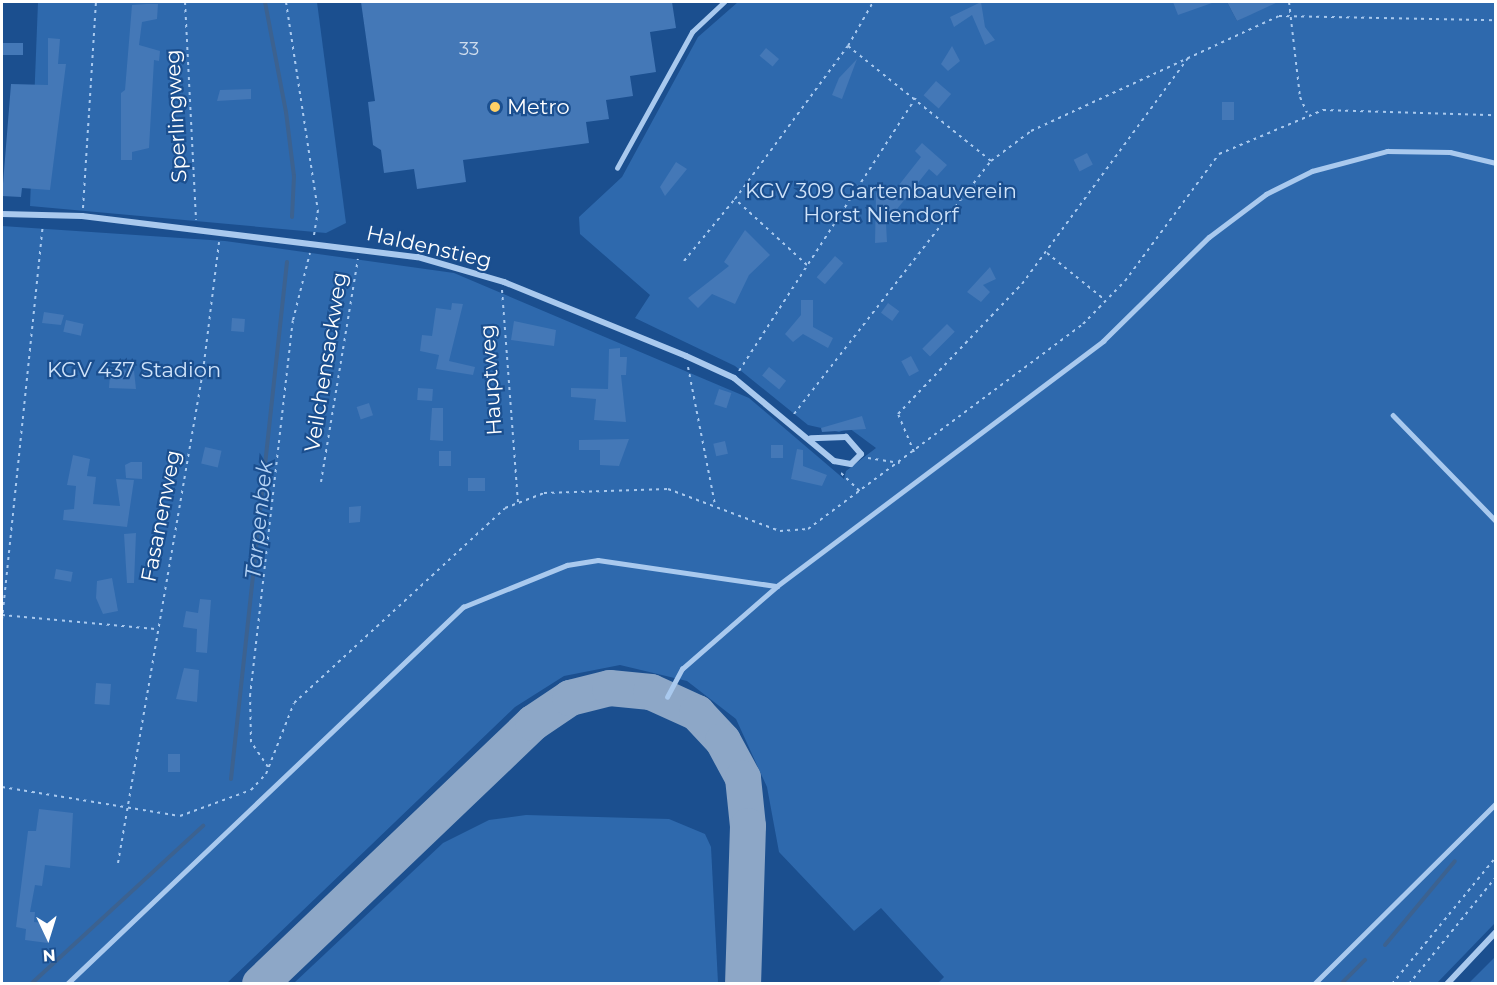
<!DOCTYPE html>
<html>
<head>
<meta charset="utf-8">
<style>
	body { margin:0 }
	#map { position:relative; width:1497px; height:985px; overflow:hidden; background:#1b4f8f; font-family:Montserrat,sans-serif }
	div>[style] { position:absolute }
	.green>* { inset:0; background:#2e69ad }
	.stream>* { height:4px; margin:-2px; padding:0 2px; transform-origin:2px; border-radius:2px; background:#3c6290 }
	.taxiway>* { height:36px; margin:-18px; padding:0 18px; transform-origin:18px; border-radius:18px; background:#8da7c7 }
	.building>* { inset:0; background:#4478b7; transform-origin:0 0 }
	.path>* { height:2px; margin-top:-1px; transform-origin:0; background:repeating-linear-gradient(90deg,#a9c9ee 0 3px,transparent 0 7.5px) }
	.service>* { height:4.5px; margin:-2.25px; padding:0 2.25px; transform-origin:2.25px; border-radius:2.25px; background:#a9c9ee }
	.minor>* { height:6px; margin:-3px; padding:0 3px; transform-origin:3px; border-radius:3px; background:#a9c9ee }
	.dots>* { width:16px; height:16px; translate:-50% -50%; box-sizing:border-box; border:3px solid #1b4f8f; border-radius:50% }
	span { translate:-50% -50%; white-space:nowrap; text-align:center; line-height:1.15; -webkit-text-stroke:4.5px #1b4f8f; paint-order:stroke }
	.number-label { font-size:18px; color:#d0dded }
	.number-label span { -webkit-text-stroke-width:0 }
	.poi-label { font-size:21px; color:#fff }
	.left { translate:0 -50%; text-align:left }
	.street-label { font-size:21px; color:#fff }
	.park-label { font-size:21px; color:#cfe3fa }
	.water-label { font-size:22px; color:#b5d3f5; font-style:italic }
	.frame { position:absolute; inset:0; border:3px solid #fff; pointer-events:none }
	.north { position:absolute; left:18px; top:907px; width:60px; height:60px; -webkit-text-stroke:4px #1b4f8f; paint-order:stroke; rotate:176deg; font-size:16px; font-weight:700; line-height:24px; text-align:center; color:#fff }
	.north::after { content:''; display:block; margin:auto; width:21px; height:27px; background:#fff; clip-path:polygon(50% 0,100% 100%,50% 72%,0 100%) }
</style>
</head>
<body>
<div id="map">
	<div class="green">
		<div style="clip-path:polygon(38px 2px,317px 2px,346px 223px,326px 233px,30px 206px)"></div>
		<div style="clip-path:polygon(738px 2px,1227px 2px,1237px 21px,1272px 2px,1495px 2px,1495px 923px,1437px 983px,938px 983px,944px 977px,881px 908px,854px 931px,779px 852px,767px 787px,736px 719px,687px 681px,620px 665px,564px 676px,515px 707px,227px 983px,2px 983px,2px 226px,225px 241px,454px 273px,749px 398px,844px 479px,846px 471px,876px 448px,849px 428px,839px 432px,808px 425px,735px 366px,635px 318px,650px 295px,580px 234px,579px 217px,622px 177px,698px 37px)"></div>
		<div style="clip-path:polygon(526px 815px,669px 819px,705px 834px,711px 847px,718px 983px,294px 983px,443px 843px,489px 820px)"></div>
		<div style="clip-path:polygon(1495px 957px,1495px 983px,1469px 983px)"></div>
	</div>
	<div class="stream">
		<div style="left:265px;top:2px;width:112px;rotate:79.2deg"></div>
		<div style="left:286px;top:112px;width:64px;rotate:82.9deg"></div>
		<div style="left:294px;top:176px;width:41px;rotate:92.8deg"></div>
		<div style="left:231px;top:779px;width:520px;rotate:-83.82deg"></div>
		<div style="left:1385px;top:945px;width:109px;rotate:-50.2deg"></div>
		<div style="left:31px;top:984px;width:234px;rotate:-42.6deg"></div>
		<div style="left:1341px;top:984px;width:34px;rotate:-45deg"></div>
	</div>
	<div class="taxiway">
		<div style="left:260px;top:984px;width:378px;rotate:-43.7deg"></div>
		<div style="left:533px;top:723px;width:45px;rotate:-34deg"></div>
		<div style="left:570px;top:698px;width:41px;rotate:-14deg"></div>
		<div style="left:610px;top:688px;width:41px;rotate:5.6deg"></div>
		<div style="left:651px;top:692px;width:51px;rotate:24.5deg"></div>
		<div style="left:697px;top:713px;width:38px;rotate:47deg"></div>
		<div style="left:723px;top:741px;width:42px;rotate:61.6deg"></div>
		<div style="left:743px;top:778px;width:48px;rotate:84.1deg"></div>
		<div style="left:748px;top:826px;width:158px;rotate:91.8deg"></div>
	</div>
	<div class="building">
		<div style="clip-path:polygon(361px 2px,672px 2px,676px 28px,650px 32px,656px 72px,630px 76px,633px 96px,606px 100px,609px 119px,586px 122px,589px 143px,463px 160px,466px 182px,417px 189px,414px 169px,384px 173px,381px 150px,373px 145px,368px 102px,375px 101px)"></div>
		<div style="clip-path:polygon(981px 2px,985px 27px,995px 40px,985px 45px,972px 15px,954px 27px,950px 17px)"></div>
		<div style="clip-path:polygon(1173px 2px,1212px 2px,1212px 3px,1178px 15px)"></div>
		<div style="clip-path:polygon(1227px 2px,1278px 2px,1237px 21px)"></div>
		<div style="clip-path:polygon(146px 4px,158px 4px,157px 19px,142px 22px,139px 45px,160px 51px,159px 61px,154px 60px,149px 148px,132px 152px,132px 160px,121px 160px,121px 93px,125px 90px,132px 5px)"></div>
		<div style="clip-path:polygon(48px 38px,60px 39px,58px 64px,66px 64px,50px 190px,22px 188px,21px 197px,2px 196px,11px 84px,48px 85px)"></div>
		<div style="left:2px;top:43px;width:21px;height:12px"></div>
		<div style="clip-path:polygon(952px 46px,960px 61px,948px 71px,941px 64px)"></div>
		<div style="left:766px;top:48px;width:17px;height:10px;rotate:40deg"></div>
		<div style="clip-path:polygon(857px 59px,842px 99px,832px 95px,839px 78px)"></div>
		<div style="left:936px;top:81px;width:20px;height:19px;rotate:41deg"></div>
		<div style="clip-path:polygon(251px 89px,251px 99px,217px 101px,220px 90px)"></div>
		<div style="left:1222px;top:102px;width:12px;height:18px"></div>
		<div style="clip-path:polygon(922px 143px,947px 165px,937px 176px,929px 169px,886px 223px,887px 242px,875px 243px,876px 193px,881px 187px,895px 190px,921px 157px,915px 151px)"></div>
		<div style="left:1087px;top:153px;width:13px;height:15px;rotate:63deg"></div>
		<div style="clip-path:polygon(676px 162px,687px 169px,665px 196px,660px 187px)"></div>
		<div style="clip-path:polygon(745px 230px,770px 255px,749px 275px,735px 304px,712px 294px,698px 308px,688px 298px,729px 266px,724px 262px)"></div>
		<div style="left:835px;top:256px;width:11px;height:28px;rotate:41deg"></div>
		<div style="clip-path:polygon(990px 267px,996px 279px,983px 285px,990px 292px,981px 302px,967px 292px)"></div>
		<div style="clip-path:polygon(801px 300px,813px 300px,813px 327px,833px 338px,828px 348px,803px 334px,793px 342px,785px 334px,801px 315px)"></div>
		<div style="clip-path:polygon(452px 303px,463px 304px,449px 361px,475px 367px,473px 375px,436px 369px,439px 355px,420px 351px,422px 335px,432px 336px,436px 308px,451px 310px)"></div>
		<div style="left:888px;top:303px;width:14px;height:12px;rotate:36deg"></div>
		<div style="clip-path:polygon(44px 312px,64px 315px,61px 325px,42px 323px)"></div>
		<div style="left:232px;top:318px;width:13px;height:13px;rotate:4deg"></div>
		<div style="left:66px;top:320px;width:18px;height:12px;rotate:13deg"></div>
		<div style="clip-path:polygon(514px 321px,556px 330px,554px 346px,511px 340px)"></div>
		<div style="left:947px;top:324px;width:11px;height:35px;rotate:45deg"></div>
		<div style="clip-path:polygon(620px 348px,620px 357px,627px 357px,626px 375px,621px 375px,626px 422px,594px 420px,596px 399px,571px 397px,571px 388px,608px 389px,609px 349px)"></div>
		<div style="left:911px;top:356px;width:17px;height:11px;rotate:62deg"></div>
		<div style="left:769px;top:367px;width:22px;height:11px;rotate:39deg"></div>
		<div style="clip-path:polygon(120px 370px,134px 371px,136px 389px,109px 388px,110px 374px)"></div>
		<div style="left:418px;top:388px;width:15px;height:12px;rotate:4deg"></div>
		<div style="left:719px;top:389px;width:13px;height:16px;rotate:18deg"></div>
		<div style="left:369px;top:403px;width:13px;height:13px;rotate:72deg"></div>
		<div style="clip-path:polygon(432px 408px,443px 408px,443px 441px,430px 440px)"></div>
		<div style="clip-path:polygon(862px 416px,866px 429px,822px 432px,821px 428px)"></div>
		<div style="clip-path:polygon(629px 439px,619px 466px,600px 465px,600px 450px,579px 450px,579px 440px)"></div>
		<div style="left:725px;top:441px;width:13px;height:12px;rotate:77deg"></div>
		<div style="left:771px;top:445px;width:12px;height:13px"></div>
		<div style="left:205px;top:447px;width:17px;height:17px;rotate:13deg"></div>
		<div style="clip-path:polygon(797px 449px,803px 450px,803px 466px,827px 475px,822px 486px,791px 479px)"></div>
		<div style="left:439px;top:451px;width:12px;height:15px"></div>
		<div style="clip-path:polygon(73px 455px,90px 459px,87px 476px,96px 477px,93px 504px,120px 506px,116px 479px,134px 480px,127px 527px,63px 520px,64px 510px,74px 509px,76px 486px,67px 485px)"></div>
		<div style="clip-path:polygon(131px 462px,142px 462px,142px 479px,126px 478px,125px 465px)"></div>
		<div style="left:485px;top:478px;width:13px;height:17px;rotate:90deg"></div>
		<div style="clip-path:polygon(361px 506px,360px 522px,349px 523px,349px 507px)"></div>
		<div style="clip-path:polygon(136px 533px,134px 583px,127px 583px,124px 534px)"></div>
		<div style="left:56px;top:569px;width:17px;height:10px;rotate:10deg"></div>
		<div style="clip-path:polygon(112px 578px,118px 611px,103px 614px,96px 598px,97px 581px)"></div>
		<div style="clip-path:polygon(200px 599px,211px 600px,207px 653px,196px 652px,197px 629px,183px 627px,186px 611px,198px 613px)"></div>
		<div style="clip-path:polygon(184px 668px,199px 670px,197px 702px,176px 699px)"></div>
		<div style="left:96px;top:683px;width:15px;height:21px;rotate:4deg"></div>
		<div style="left:168px;top:754px;width:12px;height:18px"></div>
		<div style="clip-path:polygon(39px 809px,73px 813px,70px 868px,45px 865px,42px 886px,35px 885px,30px 912px,35px 912px,34px 922px,51px 924px,48px 943px,25px 940px,26px 929px,16px 927px,28px 831px,36px 831px)"></div>
	</div>
	<div class="path">
		<div style="left:185px;top:2px;width:218px;rotate:87.1deg"></div>
		<div style="left:286px;top:2px;width:210px;rotate:81.3deg"></div>
		<div style="left:318px;top:210px;width:26px;rotate:99deg"></div>
		<div style="left:1289px;top:2px;width:96px;rotate:83.4deg"></div>
		<div style="left:1300px;top:97px;width:17px;rotate:66deg"></div>
		<div style="left:848px;top:46px;width:184px;rotate:38.8deg"></div>
		<div style="left:83px;top:208px;width:206px;rotate:-86.4deg"></div>
		<div style="left:1047px;top:253px;width:75px;rotate:39deg"></div>
		<div style="left:684px;top:261px;width:80px;rotate:-50.6deg"></div>
		<div style="left:807px;top:265px;width:98px;rotate:-137.5deg"></div>
		<div style="left:735px;top:199px;width:190px;rotate:-53.6deg"></div>
		<div style="left:848px;top:46px;width:51px;rotate:-60.4deg"></div>
		<div style="left:502px;top:290px;width:214px;rotate:85.7deg"></div>
		<div style="left:688px;top:367px;width:141px;rotate:78.9deg"></div>
		<div style="left:739px;top:371px;width:326px;rotate:-57.1deg"></div>
		<div style="left:794px;top:414px;width:321px;rotate:-52.1deg"></div>
		<div style="left:991px;top:161px;width:50px;rotate:-36.9deg"></div>
		<div style="left:1031px;top:131px;width:273px;rotate:-24.9deg"></div>
		<div style="left:1279px;top:16px;width:217px;rotate:1.1deg"></div>
		<div style="left:914px;top:452px;width:41px;rotate:-112.8deg"></div>
		<div style="left:898px;top:414px;width:180px;rotate:-46.4deg"></div>
		<div style="left:1022px;top:284px;width:282px;rotate:-53.7deg"></div>
		<div style="left:868px;top:458px;width:32px;rotate:9deg"></div>
		<div style="left:841px;top:473px;width:28px;rotate:44deg"></div>
		<div style="left:321px;top:482px;width:226px;rotate:-80.6deg"></div>
		<div style="left:2px;top:615px;width:154px;rotate:5.2deg"></div>
		<div style="left:2px;top:620px;width:396px;rotate:-84.1deg"></div>
		<div style="left:268px;top:767px;width:30px;rotate:-124deg"></div>
		<div style="left:251px;top:742px;width:46px;rotate:-91.2deg"></div>
		<div style="left:250px;top:696px;width:378px;rotate:-83.5deg"></div>
		<div style="left:293px;top:320px;width:69px;rotate:-75.8deg"></div>
		<div style="left:2px;top:787px;width:180px;rotate:9.3deg"></div>
		<div style="left:180px;top:816px;width:76px;rotate:-20.1deg"></div>
		<div style="left:251px;top:790px;width:22px;rotate:-47deg"></div>
		<div style="left:266px;top:774px;width:76px;rotate:-68.5deg"></div>
		<div style="left:294px;top:703px;width:287px;rotate:-42.7deg"></div>
		<div style="left:505px;top:508px;width:42px;rotate:-21deg"></div>
		<div style="left:544px;top:493px;width:124px;rotate:-1.8deg"></div>
		<div style="left:668px;top:489px;width:120px;rotate:20.6deg"></div>
		<div style="left:780px;top:531px;width:28px;rotate:-4deg"></div>
		<div style="left:808px;top:529px;width:343px;rotate:-36.7deg"></div>
		<div style="left:1083px;top:324px;width:60px;rotate:-45.7deg"></div>
		<div style="left:1125px;top:281px;width:158px;rotate:-53.5deg"></div>
		<div style="left:1219px;top:154px;width:113px;rotate:-22.9deg"></div>
		<div style="left:1323px;top:110px;width:173px;rotate:1.7deg"></div>
		<div style="left:118px;top:863px;width:491px;rotate:-80.2deg"></div>
		<div style="left:202px;top:379px;width:138px;rotate:-82.9deg"></div>
		<div style="left:1392px;top:984px;width:164px;rotate:-50.7deg"></div>
		<div style="left:1409px;top:984px;width:138px;rotate:-50.9deg"></div>
	</div>
	<div class="service">
		<div style="left:617px;top:168px;width:155px;rotate:-61.1deg"></div>
		<div style="left:692px;top:32px;width:44px;rotate:-43.2deg"></div>
		<div style="left:1393px;top:415px;width:148px;rotate:45.8deg"></div>
		<div style="left:667px;top:697px;width:32px;rotate:-62deg"></div>
		<div style="left:682px;top:669px;width:126px;rotate:-41.1deg"></div>
		<div style="left:67px;top:984px;width:547px;rotate:-43.59deg"></div>
		<div style="left:463px;top:607px;width:112px;rotate:-22deg"></div>
		<div style="left:567px;top:565px;width:31px;rotate:-9deg"></div>
		<div style="left:598px;top:560px;width:181px;rotate:8.3deg"></div>
		<div style="left:777px;top:586px;width:408px;rotate:-36.9deg"></div>
		<div style="left:1103px;top:341px;width:148px;rotate:-44.5deg"></div>
		<div style="left:1209px;top:237px;width:71px;rotate:-37deg"></div>
		<div style="left:1266px;top:194px;width:51px;rotate:-26.6deg"></div>
		<div style="left:1312px;top:171px;width:78px;rotate:-14.9deg"></div>
		<div style="left:1387px;top:151px;width:63px;rotate:0.9deg"></div>
		<div style="left:1450px;top:152px;width:47px;rotate:13.4deg"></div>
		<div style="left:1314px;top:984px;width:257px;rotate:-44.8deg"></div>
	</div>
	<div class="minor">
		<div style="left:2px;top:214px;width:80px;rotate:1.4deg"></div>
		<div style="left:82px;top:216px;width:338px;rotate:7deg"></div>
		<div style="left:418px;top:257px;width:90px;rotate:16.2deg"></div>
		<div style="left:504px;top:282px;width:196px;rotate:22.1deg"></div>
		<div style="left:686px;top:356px;width:53px;rotate:24.6deg"></div>
		<div style="left:734px;top:378px;width:130px;rotate:39.7deg"></div>
		<div style="left:834px;top:461px;width:17px;rotate:10deg"></div>
		<div style="left:851px;top:464px;width:14px;rotate:-45deg"></div>
		<div style="left:861px;top:454px;width:23px;rotate:-131deg"></div>
		<div style="left:846px;top:437px;width:35px;rotate:178deg"></div>
		<div style="left:1447px;top:984px;width:71px;rotate:-46.7deg"></div>
	</div>
	<div class="dots">
		<div style="left:495px;top:107px;background:#ffd166"></div>
	</div>
	<div class="number-label">
		<span style="left:469px;top:49px">33</span>
	</div>
	<div class="poi-label">
		<span class="left" style="left:507px;top:107px">Metro</span>
	</div>
	<div class="street-label">
		<span style="left:176px;top:116px;rotate:-93deg">Sperlingweg</span>
		<span style="left:429px;top:247px;rotate:13deg">Haldenstieg</span>
		<span style="left:326px;top:362px;rotate:-81deg">Veilchensackweg</span>
		<span style="left:491px;top:380px;rotate:-94deg">Hauptweg</span>
		<span style="left:161px;top:516px;rotate:-79deg">Fasanenweg</span>
	</div>
	<div class="park-label">
		<span style="left:881px;top:203px">KGV 309 Gartenbauverein<br>Horst Niendorf</span>
		<span style="left:134px;top:370px">KGV 437 Stadion</span>
	</div>
	<div class="water-label">
		<span style="left:259px;top:520px;rotate:-84deg">Tarpenbek</span>
	</div>
	<div class="frame"></div>
	<div class="north">N</div>
</div>
</body>
</html>
